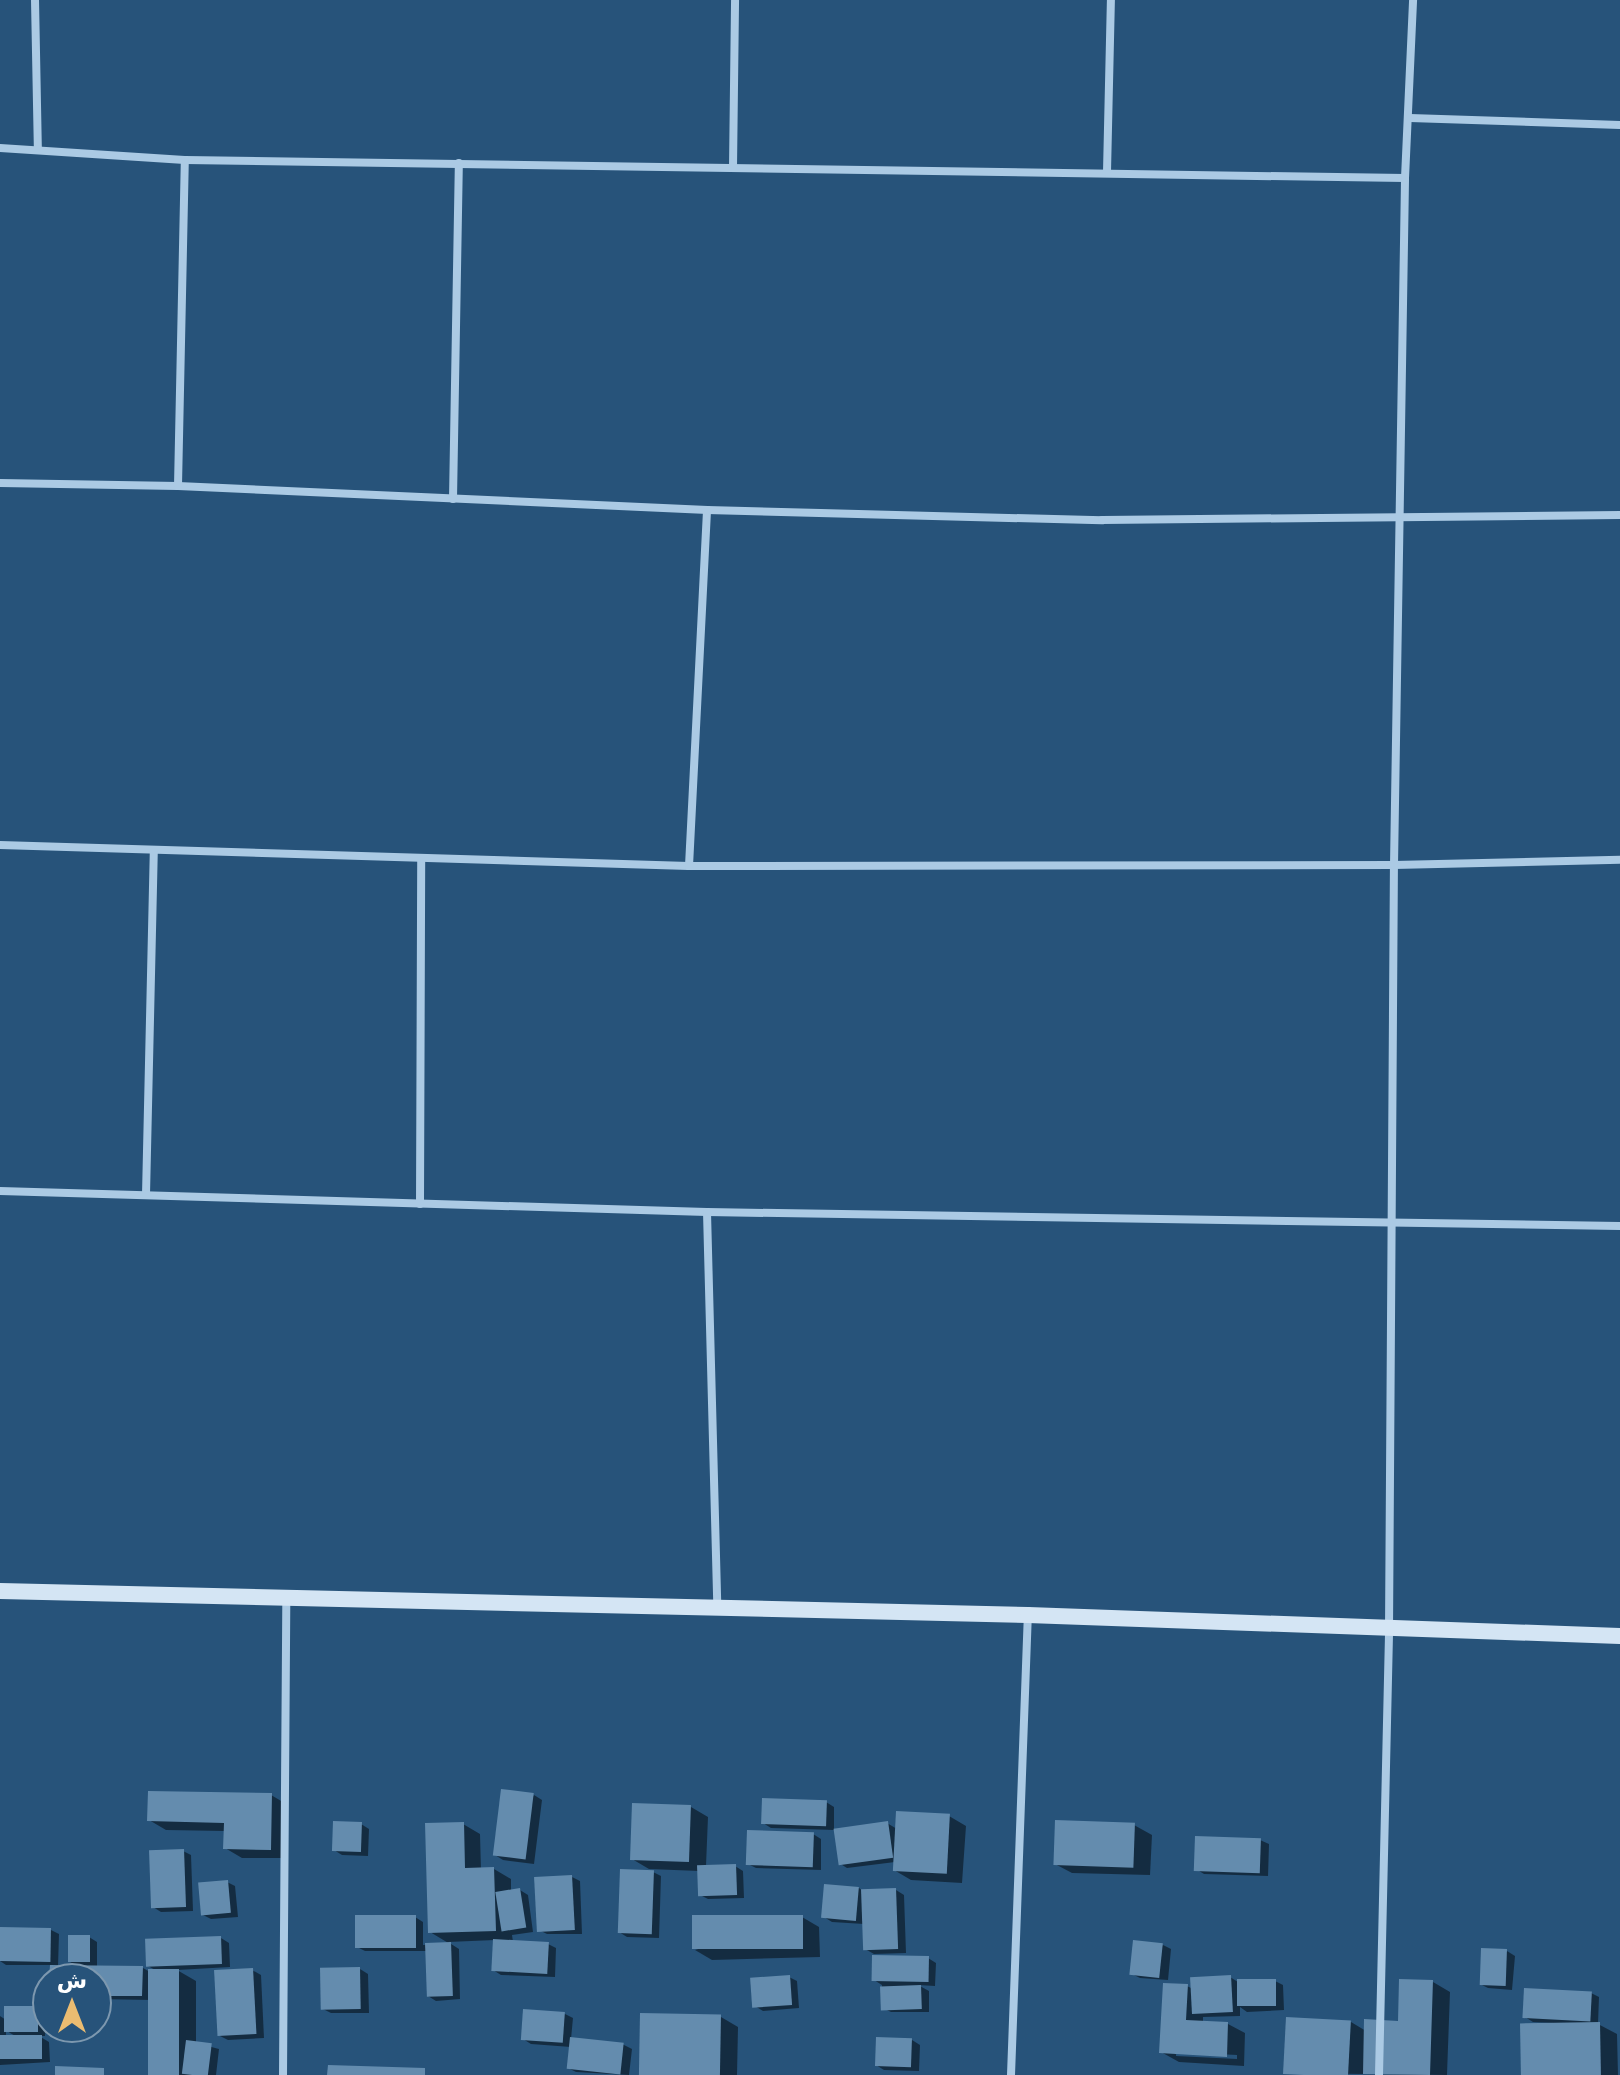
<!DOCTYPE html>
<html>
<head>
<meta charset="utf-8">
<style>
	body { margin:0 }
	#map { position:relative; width:1620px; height:2075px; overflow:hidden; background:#27537a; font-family:"DejaVu Sans",Cairo,sans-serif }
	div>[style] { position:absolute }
	.shadow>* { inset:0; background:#0007 }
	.building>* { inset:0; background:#648cae; transform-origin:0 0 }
	.street>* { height:8px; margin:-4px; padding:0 4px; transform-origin:4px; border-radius:4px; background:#abcae4 }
	.secondary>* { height:16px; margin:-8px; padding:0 8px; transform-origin:8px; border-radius:8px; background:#d4e5f4 }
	span { translate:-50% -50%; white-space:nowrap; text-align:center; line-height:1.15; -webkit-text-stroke:6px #27537a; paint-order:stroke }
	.north { position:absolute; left:32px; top:1963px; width:80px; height:80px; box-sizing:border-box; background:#27537a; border:2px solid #7d98af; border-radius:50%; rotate:0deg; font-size:22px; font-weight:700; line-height:32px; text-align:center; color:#fff }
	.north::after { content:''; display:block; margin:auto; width:28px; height:36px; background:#ebbc71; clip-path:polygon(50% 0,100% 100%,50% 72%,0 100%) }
</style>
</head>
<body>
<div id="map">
	<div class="shadow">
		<div style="clip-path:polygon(271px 1795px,288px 1805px,288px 1858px,242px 1858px,225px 1848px,225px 1831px,166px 1830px,149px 1820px)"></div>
		<div style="clip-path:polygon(534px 1795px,542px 1800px,534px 1864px,503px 1860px,495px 1855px)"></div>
		<div style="clip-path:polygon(826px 1802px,834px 1807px,834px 1830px,887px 1823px,897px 1829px,949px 1816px,966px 1826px,962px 1883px,911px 1880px,894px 1870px,895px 1862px,847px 1868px,839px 1863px,835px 1830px,771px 1828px,763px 1823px)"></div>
		<div style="clip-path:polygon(691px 1807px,708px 1817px,706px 1866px,735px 1866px,743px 1871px,744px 1898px,708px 1899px,700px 1895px,699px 1871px,649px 1869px,632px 1859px)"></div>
		<div style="clip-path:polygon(361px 1824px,369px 1829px,368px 1856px,342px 1855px,334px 1850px)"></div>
		<div style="clip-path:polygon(463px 1824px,480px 1834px,481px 1870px,494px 1869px,511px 1879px,511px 1891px,520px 1890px,528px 1895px,533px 1932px,512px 1935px,513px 1942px,548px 1944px,556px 1948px,555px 1977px,501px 1975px,493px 1970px,495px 1940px,448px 1942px,459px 1949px,460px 1999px,436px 2001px,428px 1996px,427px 1951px,365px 1951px,357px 1947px,415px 1917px,423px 1922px,423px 1945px,450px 1944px,430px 1932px)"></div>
		<div style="clip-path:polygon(1134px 1825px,1152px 1835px,1150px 1875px,1072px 1873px,1055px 1864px)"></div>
		<div style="clip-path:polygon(813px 1834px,821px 1839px,821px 1870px,756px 1868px,748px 1864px)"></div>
		<div style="clip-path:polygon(1260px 1840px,1269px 1844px,1268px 1876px,1204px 1874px,1196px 1869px)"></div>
		<div style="clip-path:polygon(183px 1851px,191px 1855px,193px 1911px,161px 1912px,153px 1907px)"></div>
		<div style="clip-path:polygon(653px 1872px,661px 1876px,659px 1938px,627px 1937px,619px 1932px)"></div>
		<div style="clip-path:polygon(572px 1877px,580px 1881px,582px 1934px,547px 1934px,539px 1930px)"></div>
		<div style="clip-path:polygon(227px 1882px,235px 1886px,238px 1917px,211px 1919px,203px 1915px)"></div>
		<div style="clip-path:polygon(859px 1888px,864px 1892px,896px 1890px,904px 1895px,906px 1953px,874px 1954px,865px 1949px,864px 1924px,832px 1922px,824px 1917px)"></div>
		<div style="clip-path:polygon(802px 1917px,819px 1927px,820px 1957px,712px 1960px,695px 1950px)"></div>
		<div style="clip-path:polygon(0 1929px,51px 1930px,59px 1934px,58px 1967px,79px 1967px,70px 1962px,89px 1937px,97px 1942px,97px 1967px,143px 1968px,150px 1972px,157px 1971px,148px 1966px,221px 1938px,229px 1943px,230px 1967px,177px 1970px,196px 1981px,196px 2043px,219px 2049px,216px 2075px,152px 2075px,151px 2000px,96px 1999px,96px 1979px,51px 1979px,52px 1965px,6px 1965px,0 1961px)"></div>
		<div style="clip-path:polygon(1163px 1945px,1171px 1949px,1168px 1980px,1140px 1978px,1132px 1974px)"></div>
		<div style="clip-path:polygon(1507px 1951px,1515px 1956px,1512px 1990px,1488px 1988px,1480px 1984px)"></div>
		<div style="clip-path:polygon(928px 1958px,936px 1963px,935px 1986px,918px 1985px,929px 1991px,929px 2012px,891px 2012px,883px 2008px,882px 1985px,874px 1980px)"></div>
		<div style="clip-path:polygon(360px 1969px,368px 1974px,369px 2013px,331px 2013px,323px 2009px)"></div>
		<div style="clip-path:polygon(252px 1970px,261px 1975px,264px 2038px,228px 2040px,220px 2036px)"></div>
		<div style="clip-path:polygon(789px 1977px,797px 1981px,799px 2008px,763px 2011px,755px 2006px)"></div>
		<div style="clip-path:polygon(evenodd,1230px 1977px,1238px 1982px,1275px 1981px,1283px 1985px,1284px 2010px,1247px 2012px,1240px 2007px,1240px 2016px,1203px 2017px,1203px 2023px,1228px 2024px,1245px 2033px,1244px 2066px,1179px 2062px,1161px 2052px,1187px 1986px,1193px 1989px,1230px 1977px,1176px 2052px,1237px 2055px,1237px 2059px,1176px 2056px,1176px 2052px)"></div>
		<div style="clip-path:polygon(1433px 1982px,1450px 1992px,1447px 2075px,1285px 2073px,1351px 2022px,1366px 2031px,1400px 2023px)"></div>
		<div style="clip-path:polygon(1591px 1993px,1599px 1997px,1598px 2024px,1617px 2034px,1618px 2075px,1524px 2075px,1554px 2026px,1554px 2023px,1533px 2022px,1525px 2017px)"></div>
		<div style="clip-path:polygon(evenodd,38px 2008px,46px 2013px,45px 2036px,39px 2036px,49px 2042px,50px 2062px,0 2065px,0 2016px,6px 2020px,38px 2008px,6px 2030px,10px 2033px,19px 2038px,6px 2038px,6px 2030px)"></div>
		<div style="clip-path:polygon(565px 2014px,573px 2018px,571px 2039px,624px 2045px,632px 2049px,629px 2075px,576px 2072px,568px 2068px,571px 2047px,531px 2044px,523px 2039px)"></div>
		<div style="clip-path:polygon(721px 2017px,738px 2027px,737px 2075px,640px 2075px)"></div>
		<div style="clip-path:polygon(912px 2040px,920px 2045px,919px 2071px,884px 2070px,876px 2065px)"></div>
	</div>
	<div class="building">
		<div style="left:501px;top:1789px;width:33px;height:67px;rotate:7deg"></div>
		<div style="clip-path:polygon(148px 1791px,272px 1793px,271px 1850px,223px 1849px,224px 1823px,147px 1821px)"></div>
		<div style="left:762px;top:1798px;width:65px;height:26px;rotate:2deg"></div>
		<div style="left:632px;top:1803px;width:59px;height:57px;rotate:2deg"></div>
		<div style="left:896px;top:1811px;width:54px;height:60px;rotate:3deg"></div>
		<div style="left:1055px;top:1820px;width:80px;height:45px;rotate:2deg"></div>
		<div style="left:333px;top:1821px;width:29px;height:30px;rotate:2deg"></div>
		<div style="left:888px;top:1821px;width:37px;height:55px;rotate:82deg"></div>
		<div style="clip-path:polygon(464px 1822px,465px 1868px,494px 1867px,496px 1931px,428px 1933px,425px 1823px)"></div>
		<div style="left:747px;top:1830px;width:67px;height:35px;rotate:2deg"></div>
		<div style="left:1195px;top:1836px;width:66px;height:35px;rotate:2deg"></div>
		<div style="left:184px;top:1849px;width:58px;height:35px;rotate:88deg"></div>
		<div style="left:736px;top:1864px;width:31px;height:39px;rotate:88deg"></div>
		<div style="left:620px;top:1869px;width:34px;height:64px;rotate:2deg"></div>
		<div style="left:572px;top:1875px;width:55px;height:38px;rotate:87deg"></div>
		<div style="left:228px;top:1880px;width:33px;height:30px;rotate:85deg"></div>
		<div style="left:824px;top:1884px;width:35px;height:34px;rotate:5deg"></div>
		<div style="left:520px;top:1888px;width:40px;height:25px;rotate:81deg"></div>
		<div style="left:896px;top:1888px;width:61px;height:35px;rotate:88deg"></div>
		<div style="left:355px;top:1915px;width:61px;height:33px"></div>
		<div style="left:803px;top:1915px;width:34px;height:111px;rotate:90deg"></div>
		<div style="left:0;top:1927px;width:51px;height:34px;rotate:1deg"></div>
		<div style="left:90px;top:1935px;width:27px;height:22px;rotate:90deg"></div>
		<div style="left:221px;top:1936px;width:28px;height:76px;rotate:88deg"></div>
		<div style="left:493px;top:1939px;width:56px;height:32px;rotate:3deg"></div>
		<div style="left:1133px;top:1940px;width:30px;height:35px;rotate:6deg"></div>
		<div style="left:451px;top:1942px;width:54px;height:26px;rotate:88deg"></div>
		<div style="left:1481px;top:1948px;width:26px;height:37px;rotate:2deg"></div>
		<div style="left:872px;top:1955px;width:57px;height:26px;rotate:1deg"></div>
		<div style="clip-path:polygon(50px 1965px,143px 1966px,142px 1996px,96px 1996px,96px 1979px,49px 1979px)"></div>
		<div style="left:360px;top:1967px;width:42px;height:40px;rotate:89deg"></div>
		<div style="left:253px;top:1968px;width:66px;height:39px;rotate:87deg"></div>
		<div style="left:148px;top:1969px;width:31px;height:106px"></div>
		<div style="left:790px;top:1975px;width:30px;height:40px;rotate:86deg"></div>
		<div style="left:1231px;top:1975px;width:37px;height:41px;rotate:87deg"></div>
		<div style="left:1276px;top:1979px;width:27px;height:39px;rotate:90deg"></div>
		<div style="clip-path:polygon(1399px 1979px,1433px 1980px,1430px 2075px,1363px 2074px,1364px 2019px,1398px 2021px)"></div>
		<div style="clip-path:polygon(1163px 1983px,1188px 1984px,1186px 2020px,1228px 2022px,1227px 2057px,1159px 2053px)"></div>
		<div style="left:921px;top:1985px;width:24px;height:41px;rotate:88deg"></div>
		<div style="left:1524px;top:1988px;width:68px;height:30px;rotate:3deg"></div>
		<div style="left:4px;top:2006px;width:34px;height:26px"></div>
		<div style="left:523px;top:2009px;width:42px;height:31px;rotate:4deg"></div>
		<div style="left:640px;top:2013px;width:81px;height:62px;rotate:1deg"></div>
		<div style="left:1286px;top:2017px;width:65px;height:57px;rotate:3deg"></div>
		<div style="left:1600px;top:2022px;width:53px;height:80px;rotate:89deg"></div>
		<div style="left:42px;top:2035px;width:24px;height:42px;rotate:90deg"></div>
		<div style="left:570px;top:2037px;width:54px;height:32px;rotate:6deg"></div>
		<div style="left:876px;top:2037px;width:36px;height:29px;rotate:2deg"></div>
		<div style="left:186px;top:2040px;width:26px;height:34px;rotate:7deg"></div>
		<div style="clip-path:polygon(328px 2065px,425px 2068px,425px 2075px,327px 2075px)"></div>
		<div style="clip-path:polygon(55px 2066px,104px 2068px,104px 2075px,55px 2075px)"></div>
	</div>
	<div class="street">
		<div style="left:35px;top:0;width:150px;rotate:88.9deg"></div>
		<div style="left:1410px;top:118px;width:210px;rotate:1.9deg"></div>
		<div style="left:0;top:148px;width:185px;rotate:3.7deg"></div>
		<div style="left:185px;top:160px;width:1220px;rotate:0.85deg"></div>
		<div style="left:733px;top:168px;width:168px;rotate:-89.3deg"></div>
		<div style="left:1107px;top:172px;width:172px;rotate:-88.7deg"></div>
		<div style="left:0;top:483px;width:178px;rotate:1deg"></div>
		<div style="left:178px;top:486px;width:530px;rotate:2.6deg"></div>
		<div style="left:707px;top:510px;width:395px;rotate:1.5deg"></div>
		<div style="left:1102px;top:520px;width:518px;rotate:-0.55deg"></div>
		<div style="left:178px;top:486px;width:326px;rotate:-88.8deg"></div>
		<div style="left:453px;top:499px;width:336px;rotate:-89deg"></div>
		<div style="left:0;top:845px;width:689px;rotate:1.75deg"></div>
		<div style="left:689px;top:866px;width:705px;rotate:-0.08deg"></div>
		<div style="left:1394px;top:865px;width:226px;rotate:-1.3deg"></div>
		<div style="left:689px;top:866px;width:356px;rotate:-87.1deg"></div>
		<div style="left:0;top:1191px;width:707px;rotate:1.7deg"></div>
		<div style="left:707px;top:1212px;width:913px;rotate:0.88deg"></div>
		<div style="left:146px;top:1195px;width:343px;rotate:-88.7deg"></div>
		<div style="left:420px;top:1204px;width:344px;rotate:-89.8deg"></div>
		<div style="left:707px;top:1212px;width:395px;rotate:88.5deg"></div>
		<div style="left:283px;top:2075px;width:477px;rotate:-89.6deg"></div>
		<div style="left:1011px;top:2075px;width:460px;rotate:-87.9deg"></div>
		<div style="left:1379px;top:2075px;width:445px;rotate:-88.7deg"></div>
		<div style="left:1389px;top:1630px;width:765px;rotate:-89.63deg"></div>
		<div style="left:1394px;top:865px;width:687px;rotate:-89.08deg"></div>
		<div style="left:1405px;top:178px;width:178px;rotate:-87.4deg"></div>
	</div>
	<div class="secondary">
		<div style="left:0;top:1591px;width:1028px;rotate:1.34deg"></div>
		<div style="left:1028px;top:1615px;width:592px;rotate:2.03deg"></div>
	</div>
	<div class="north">ش</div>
</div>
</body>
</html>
